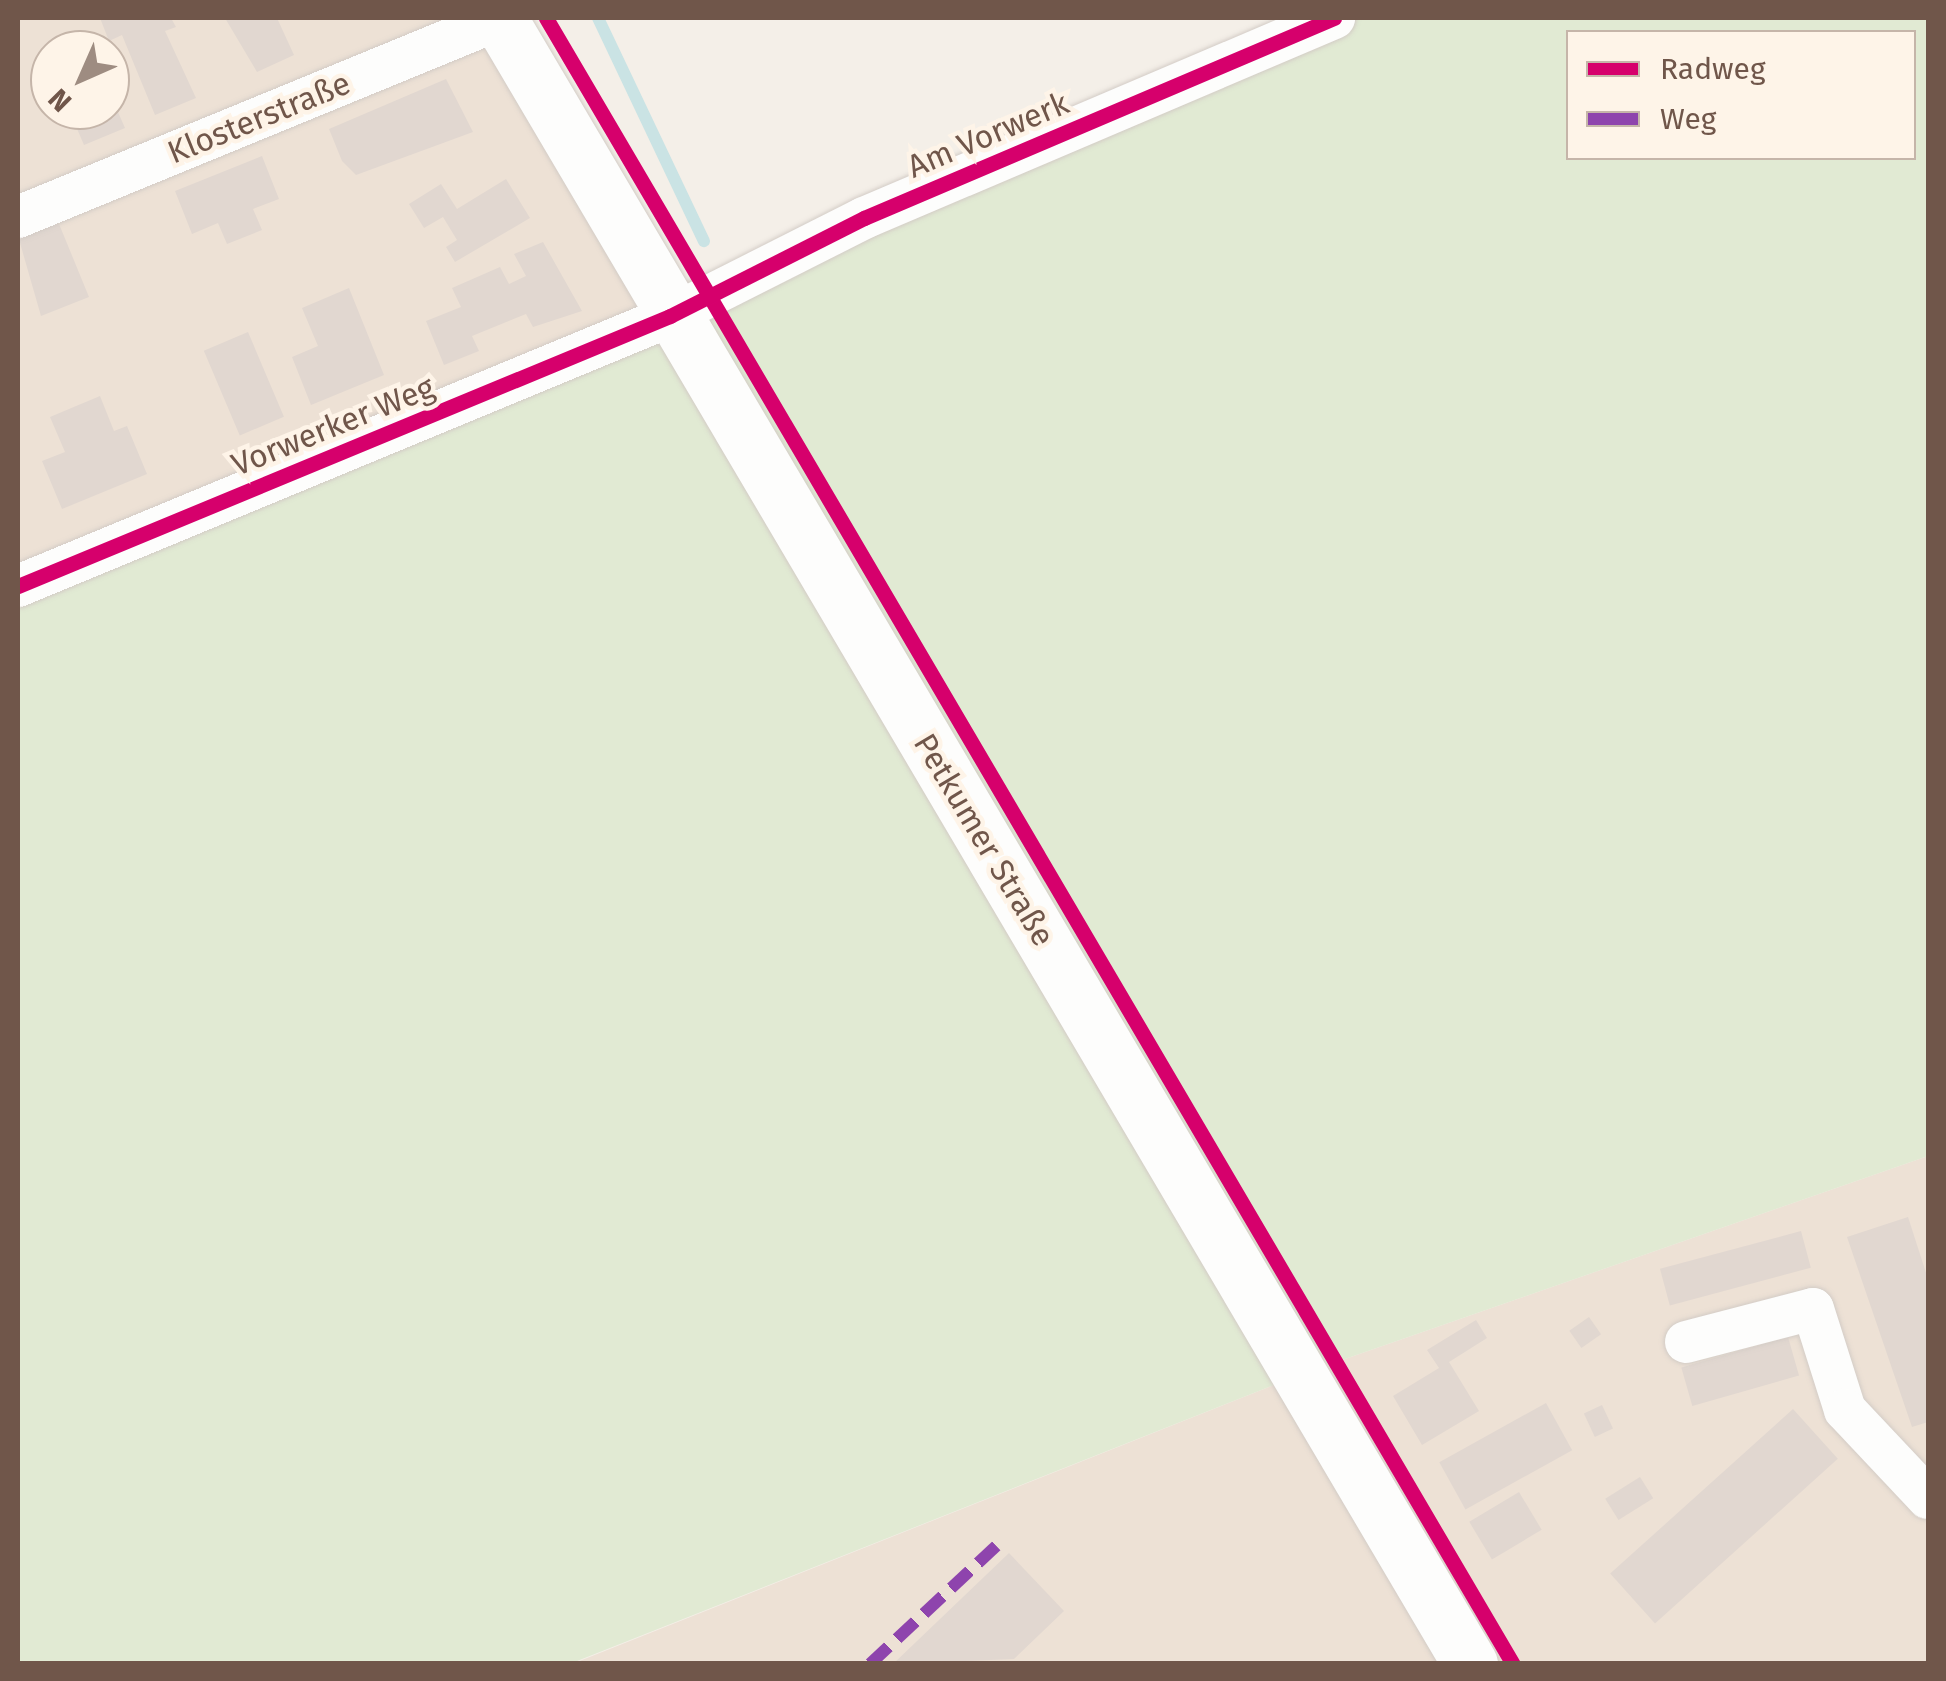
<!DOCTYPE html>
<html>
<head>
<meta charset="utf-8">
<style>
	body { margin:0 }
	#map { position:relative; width:1946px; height:1681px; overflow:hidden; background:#f4efe8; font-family:"Fira Sans",sans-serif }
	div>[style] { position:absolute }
	.residential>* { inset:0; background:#ede1d5 }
	.green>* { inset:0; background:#e1ead3 }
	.stream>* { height:12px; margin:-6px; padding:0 6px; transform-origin:6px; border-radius:6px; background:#cae3e4 }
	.building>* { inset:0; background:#e1d7d0; transform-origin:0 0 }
	.roads { filter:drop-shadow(0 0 2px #d3ccc6) drop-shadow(0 0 2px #d3ccc6) }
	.street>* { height:42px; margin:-21px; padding:0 21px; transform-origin:21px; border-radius:21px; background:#fdfdfc }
	.secondary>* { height:55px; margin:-27.5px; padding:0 27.5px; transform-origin:27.5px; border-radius:27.5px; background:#fdfdfc }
	.quiet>* { height:12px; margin-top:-6px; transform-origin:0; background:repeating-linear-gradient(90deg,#8e44ad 0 25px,transparent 0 37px) }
	.cycleway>* { height:15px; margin:-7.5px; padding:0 7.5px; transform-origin:7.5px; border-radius:7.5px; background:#d6006c }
	span { translate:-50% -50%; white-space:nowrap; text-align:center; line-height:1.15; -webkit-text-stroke:9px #fef4e8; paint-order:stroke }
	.street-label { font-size:32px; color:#70564a }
	.frame { position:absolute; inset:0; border:20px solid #70564a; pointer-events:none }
	.legend { position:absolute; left:1566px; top:30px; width:350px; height:130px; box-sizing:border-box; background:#fef4e8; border:2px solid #c5b5a9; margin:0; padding:12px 18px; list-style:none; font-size:30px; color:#70564a }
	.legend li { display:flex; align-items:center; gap:20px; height:50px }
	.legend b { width:50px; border:2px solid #c5b5a9 }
	.north { position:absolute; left:30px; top:30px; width:100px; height:100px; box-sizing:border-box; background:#fef4e8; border:2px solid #c5b5a9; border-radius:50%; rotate:225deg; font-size:28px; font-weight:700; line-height:40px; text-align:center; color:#70564a }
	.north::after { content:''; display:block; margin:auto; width:35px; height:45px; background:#9e8c81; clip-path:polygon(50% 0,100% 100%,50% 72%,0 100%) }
</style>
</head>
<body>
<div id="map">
	<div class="residential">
		<div style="clip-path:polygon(evenodd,18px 18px,491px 18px,670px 316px,18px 586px,18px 18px,50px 50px,110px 50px,110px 110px,50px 110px,50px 50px)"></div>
		<div style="clip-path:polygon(1928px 1156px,1928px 1663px,572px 1664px,1299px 1375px)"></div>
	</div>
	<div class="green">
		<div style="clip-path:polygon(evenodd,1334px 18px,1928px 18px,1928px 1156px,1299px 1375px,572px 1663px,18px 1664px,18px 586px,1334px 18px,1568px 32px,1914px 32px,1914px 158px,1568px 158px,1568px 32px)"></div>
	</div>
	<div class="stream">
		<div style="left:598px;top:18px;width:247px;rotate:64.6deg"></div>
	</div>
	<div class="building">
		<div style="clip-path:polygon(100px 18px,171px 18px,176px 27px,165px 31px,196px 98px,155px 115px,122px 35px,109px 41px)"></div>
		<div style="clip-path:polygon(225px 18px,277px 18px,294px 55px,257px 72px)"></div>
		<div style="clip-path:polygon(446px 79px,473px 132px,356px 175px,342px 161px,329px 129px)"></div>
		<div style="clip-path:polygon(110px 94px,125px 128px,84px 145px,69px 110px,110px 110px)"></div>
		<div style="clip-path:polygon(262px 156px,279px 199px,253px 209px,262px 230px,227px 244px,218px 223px,192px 234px,175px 191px)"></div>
		<div style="clip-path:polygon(506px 179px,530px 218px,455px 262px,446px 247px,457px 240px,443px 217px,424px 228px,409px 204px,441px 184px,457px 209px)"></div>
		<div style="clip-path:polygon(57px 219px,89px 297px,41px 316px,18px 236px)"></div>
		<div style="clip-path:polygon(543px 242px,582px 311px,533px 327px,526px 314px,472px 336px,479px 351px,444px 365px,426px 321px,461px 307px,452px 288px,500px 267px,509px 284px,526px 276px,514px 254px)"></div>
		<div style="clip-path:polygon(349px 288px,384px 375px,311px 405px,292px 357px,318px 346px,302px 308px)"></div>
		<div style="left:248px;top:332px;width:92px;height:48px;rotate:67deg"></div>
		<div style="clip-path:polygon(100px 396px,114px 431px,127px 426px,147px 474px,62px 509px,42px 461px,65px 452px,50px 417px)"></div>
		<div style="clip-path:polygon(1908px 1217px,1928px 1279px,1928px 1422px,1912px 1427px,1847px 1237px)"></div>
		<div style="left:1801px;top:1231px;width:38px;height:146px;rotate:75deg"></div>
		<div style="left:1589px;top:1317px;width:21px;height:24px;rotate:55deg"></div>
		<div style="clip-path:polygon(1476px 1320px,1487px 1338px,1449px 1362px,1479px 1411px,1422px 1445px,1393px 1396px,1439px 1368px,1427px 1350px)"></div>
		<div style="left:1788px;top:1337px;width:40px;height:111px;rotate:74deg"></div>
		<div style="left:1546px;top:1403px;width:54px;height:122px;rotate:61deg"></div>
		<div style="left:1602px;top:1405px;width:26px;height:20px;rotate:65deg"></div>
		<div style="left:1793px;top:1409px;width:67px;height:246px;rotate:48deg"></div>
		<div style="left:1640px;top:1477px;width:25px;height:41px;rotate:58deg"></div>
		<div style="left:1519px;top:1492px;width:44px;height:58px;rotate:59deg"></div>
		<div style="clip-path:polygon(1009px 1553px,1064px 1611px,1014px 1659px,893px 1664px)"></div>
	</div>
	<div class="roads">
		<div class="street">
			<div style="left:18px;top:217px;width:521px;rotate:-22.33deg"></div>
			<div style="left:18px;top:586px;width:706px;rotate:-22.49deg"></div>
			<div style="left:670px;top:316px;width:217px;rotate:-26.8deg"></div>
			<div style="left:864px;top:218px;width:511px;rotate:-23.05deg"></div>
			<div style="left:1686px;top:1342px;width:131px;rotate:-14.6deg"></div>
			<div style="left:1813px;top:1309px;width:106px;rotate:72.4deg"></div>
			<div style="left:1845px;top:1410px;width:121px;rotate:46.7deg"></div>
		</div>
		<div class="secondary">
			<div style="left:499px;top:18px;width:1911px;rotate:59.46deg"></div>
		</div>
	</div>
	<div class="quiet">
		<div style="left:870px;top:1664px;width:173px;rotate:-43.1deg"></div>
	</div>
	<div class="cycleway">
		<div style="left:546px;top:18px;width:1909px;rotate:59.57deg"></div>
		<div style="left:18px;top:586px;width:706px;rotate:-22.49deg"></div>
		<div style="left:670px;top:316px;width:217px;rotate:-26.8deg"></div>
		<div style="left:864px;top:218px;width:511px;rotate:-23.05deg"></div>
	</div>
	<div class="street-label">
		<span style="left:259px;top:118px;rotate:-22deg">Klosterstraße</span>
		<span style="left:988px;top:135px;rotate:-23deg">Am Vorwerk</span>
		<span style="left:333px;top:426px;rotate:-22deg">Vorwerker Weg</span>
		<span style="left:984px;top:840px;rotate:59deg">Petkumer Straße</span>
	</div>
	<div class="frame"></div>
	<ul class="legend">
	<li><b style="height:12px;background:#d6006c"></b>Radweg</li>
	<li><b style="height:12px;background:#8e44ad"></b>Weg</li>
	</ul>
	<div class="north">N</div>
</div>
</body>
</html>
